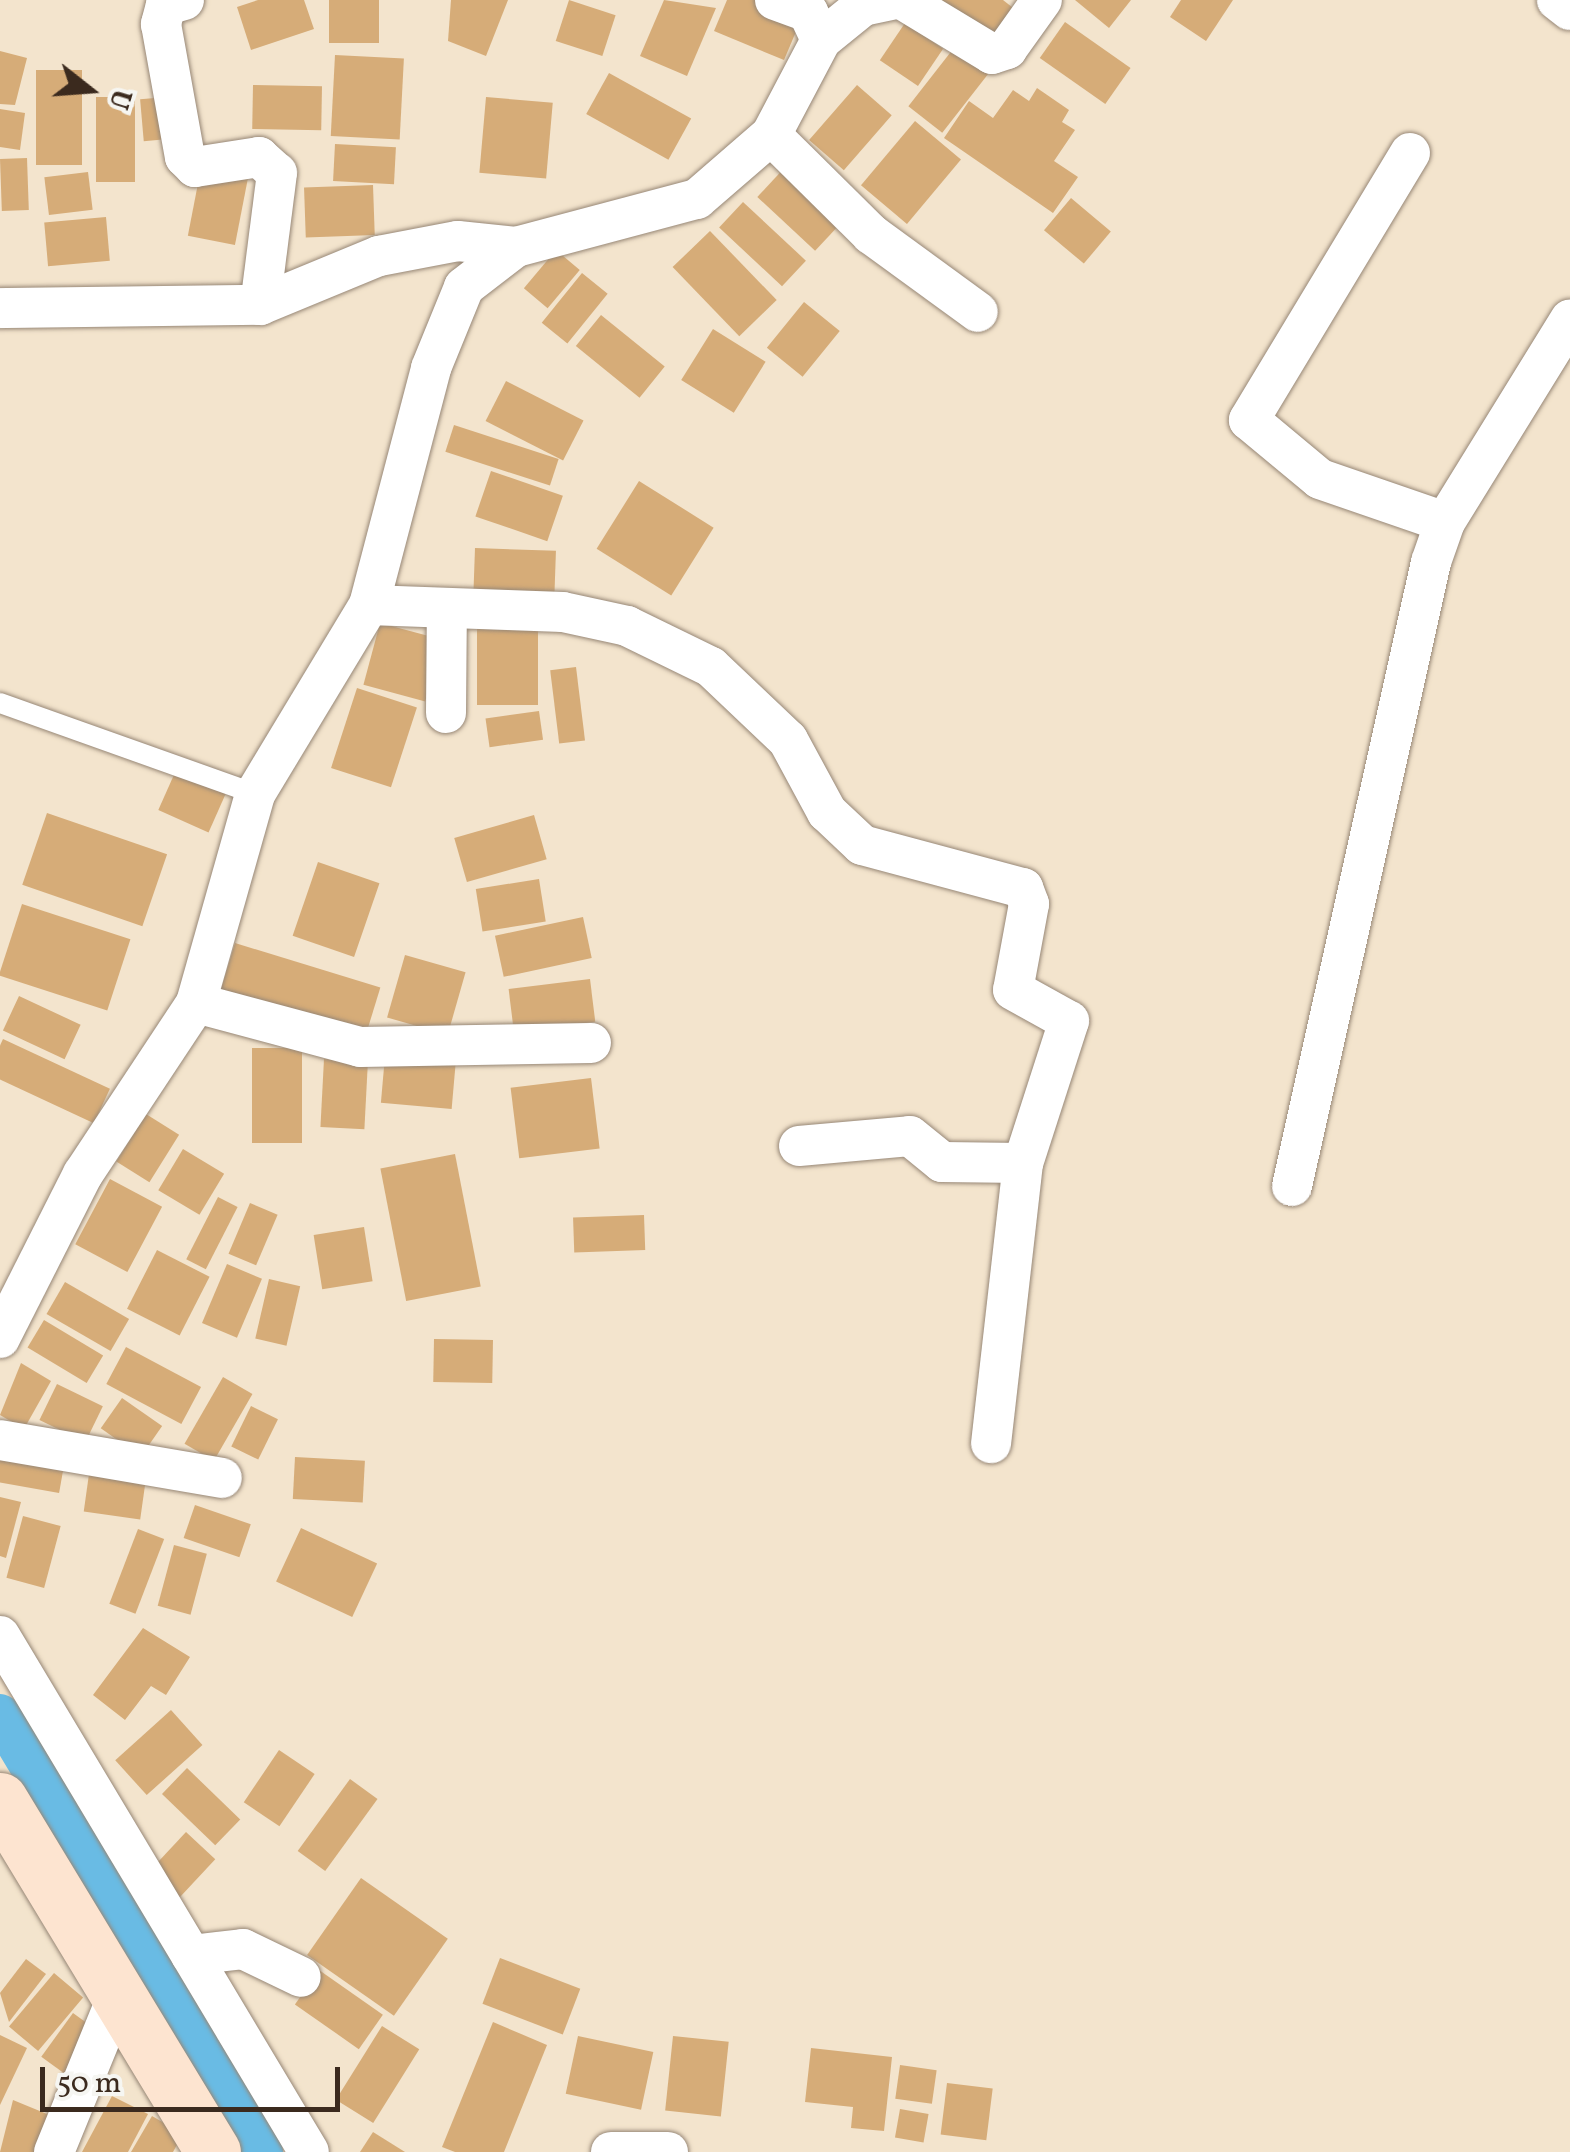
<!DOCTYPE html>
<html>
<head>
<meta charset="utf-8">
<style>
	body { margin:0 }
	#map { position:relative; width:1570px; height:2152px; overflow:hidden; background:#f3e4cd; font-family:Vollkorn,serif }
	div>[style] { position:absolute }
	.canal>* { height:42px; margin:-21px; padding:0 21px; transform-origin:21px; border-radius:21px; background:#69bbe4 }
	.building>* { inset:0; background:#d6ac78; transform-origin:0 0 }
	.roads { filter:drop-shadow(0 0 2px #978776) drop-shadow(0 0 2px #978776) }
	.service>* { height:20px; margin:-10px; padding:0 10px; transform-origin:10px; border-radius:10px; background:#fff }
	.minor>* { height:40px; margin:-20px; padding:0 20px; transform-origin:20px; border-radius:20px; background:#fff }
	.secondary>* { height:55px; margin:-27.5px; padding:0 27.5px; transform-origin:27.5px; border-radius:27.5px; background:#fde4d0 }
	span { translate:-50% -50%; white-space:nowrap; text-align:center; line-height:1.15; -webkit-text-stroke:8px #f6f6f2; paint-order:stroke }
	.north { position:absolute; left:40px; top:40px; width:100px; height:100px; -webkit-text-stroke:8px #f6f6f2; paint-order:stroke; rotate:107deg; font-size:28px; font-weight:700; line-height:40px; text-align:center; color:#3b2a1e }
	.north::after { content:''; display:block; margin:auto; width:35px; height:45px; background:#3b2a1e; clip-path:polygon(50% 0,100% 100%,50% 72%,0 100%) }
	.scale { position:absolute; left:40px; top:2067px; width:300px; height:45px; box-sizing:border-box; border:5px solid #3b2a1e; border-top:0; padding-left:12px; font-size:30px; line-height:35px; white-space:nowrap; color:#3b2a1e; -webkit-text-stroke:8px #f6f6f2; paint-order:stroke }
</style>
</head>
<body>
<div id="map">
	<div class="canal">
		<div style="left:0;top:1715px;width:510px;rotate:59.06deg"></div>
	</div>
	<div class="building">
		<div style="clip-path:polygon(258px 0,304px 0,314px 29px,251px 50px,237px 7px)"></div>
		<div style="left:329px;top:0;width:50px;height:43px"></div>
		<div style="clip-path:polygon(451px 0,508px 0,486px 56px,448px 41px)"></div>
		<div style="left:569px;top:0;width:49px;height:43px;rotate:18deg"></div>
		<div style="clip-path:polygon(664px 0,716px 8px,687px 76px,640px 56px)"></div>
		<div style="clip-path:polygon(727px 0,766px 0,803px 15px,784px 60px,714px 31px)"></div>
		<div style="clip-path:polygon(930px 0,1003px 0,1017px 11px,989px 46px)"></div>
		<div style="clip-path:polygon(1075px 0,1131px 0,1109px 28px)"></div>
		<div style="clip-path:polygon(1181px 0,1233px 0,1206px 41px,1170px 17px)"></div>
		<div style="left:1065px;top:22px;width:80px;height:44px;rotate:35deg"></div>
		<div style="left:905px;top:23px;width:46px;height:45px;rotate:34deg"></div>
		<div style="left:957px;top:44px;width:43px;height:79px;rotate:38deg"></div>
		<div style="clip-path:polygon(0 51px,27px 58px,15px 105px,0 104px)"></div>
		<div style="left:335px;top:55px;width:69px;height:81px;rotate:3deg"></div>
		<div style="left:36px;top:70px;width:46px;height:95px"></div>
		<div style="left:609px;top:73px;width:94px;height:47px;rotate:29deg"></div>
		<div style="left:253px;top:85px;width:69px;height:44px;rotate:1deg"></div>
		<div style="left:857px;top:85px;width:46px;height:73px;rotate:41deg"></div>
		<div style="clip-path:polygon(1037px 88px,1069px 110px,1062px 122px,1075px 130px,1054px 161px,1078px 177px,1053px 213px,944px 138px,969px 101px,993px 118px,1013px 90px,1029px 101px)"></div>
		<div style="left:135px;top:97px;width:85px;height:39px;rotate:90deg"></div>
		<div style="left:167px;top:97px;width:42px;height:27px;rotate:85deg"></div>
		<div style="left:486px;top:97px;width:67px;height:76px;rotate:5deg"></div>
		<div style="clip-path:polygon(0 109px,25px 113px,20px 150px,0 147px)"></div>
		<div style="left:915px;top:121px;width:60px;height:84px;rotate:40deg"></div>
		<div style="left:335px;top:144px;width:61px;height:37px;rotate:3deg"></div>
		<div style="left:27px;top:158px;width:52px;height:27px;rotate:88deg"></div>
		<div style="left:788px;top:164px;width:79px;height:45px;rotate:43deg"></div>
		<div style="left:201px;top:168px;width:48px;height:69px;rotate:11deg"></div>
		<div style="left:88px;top:172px;width:38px;height:44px;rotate:83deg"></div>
		<div style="left:373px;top:185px;width:50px;height:69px;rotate:88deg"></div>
		<div style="left:1071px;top:198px;width:52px;height:42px;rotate:40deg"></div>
		<div style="left:743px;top:202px;width:86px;height:35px;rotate:43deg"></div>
		<div style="left:106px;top:217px;width:44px;height:62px;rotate:85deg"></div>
		<div style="left:710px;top:231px;width:96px;height:52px;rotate:46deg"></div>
		<div style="left:556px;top:250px;width:31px;height:50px;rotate:40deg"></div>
		<div style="left:582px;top:273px;width:33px;height:64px;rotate:39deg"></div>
		<div style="left:804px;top:302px;width:46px;height:59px;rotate:39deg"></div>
		<div style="left:601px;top:315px;width:82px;height:40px;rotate:39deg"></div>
		<div style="left:713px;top:329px;width:62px;height:60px;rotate:32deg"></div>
		<div style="left:506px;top:381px;width:87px;height:45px;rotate:27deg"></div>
		<div style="left:454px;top:425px;width:110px;height:28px;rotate:18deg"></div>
		<div style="left:491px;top:471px;width:76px;height:48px;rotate:19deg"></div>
		<div style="left:639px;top:481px;width:88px;height:80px;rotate:32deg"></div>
		<div style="left:475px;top:548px;width:81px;height:53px;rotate:2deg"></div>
		<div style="left:477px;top:620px;width:61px;height:85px"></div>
		<div style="left:380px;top:623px;width:64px;height:64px;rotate:15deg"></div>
		<div style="left:576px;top:667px;width:74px;height:26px;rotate:83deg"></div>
		<div style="left:357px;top:688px;width:63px;height:84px;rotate:18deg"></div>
		<div style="left:539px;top:711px;width:29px;height:54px;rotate:82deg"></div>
		<div style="left:177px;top:768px;width:55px;height:46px;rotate:24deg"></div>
		<div style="left:47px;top:813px;width:127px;height:76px;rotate:19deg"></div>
		<div style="left:534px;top:815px;width:46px;height:83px;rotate:74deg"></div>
		<div style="left:318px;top:862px;width:65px;height:78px;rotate:19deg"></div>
		<div style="left:539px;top:879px;width:43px;height:64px;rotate:81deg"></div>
		<div style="left:22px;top:904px;width:114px;height:75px;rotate:18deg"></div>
		<div style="left:583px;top:917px;width:42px;height:90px;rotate:78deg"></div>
		<div style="left:235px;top:943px;width:152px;height:54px;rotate:17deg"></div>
		<div style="left:405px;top:955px;width:63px;height:65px;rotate:16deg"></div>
		<div style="left:590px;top:979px;width:43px;height:82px;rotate:83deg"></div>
		<div style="left:19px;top:996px;width:68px;height:38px;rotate:25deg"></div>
		<div style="left:3px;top:1039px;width:118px;height:38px;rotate:25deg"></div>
		<div style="left:252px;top:1048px;width:50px;height:95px"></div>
		<div style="left:385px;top:1056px;width:71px;height:47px;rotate:5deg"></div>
		<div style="left:324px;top:1059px;width:44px;height:68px;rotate:3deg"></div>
		<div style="left:591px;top:1078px;width:71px;height:81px;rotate:83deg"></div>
		<div style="left:146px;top:1114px;width:39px;height:56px;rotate:32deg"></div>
		<div style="left:183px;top:1149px;width:48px;height:48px;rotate:31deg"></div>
		<div style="left:455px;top:1154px;width:135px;height:76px;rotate:79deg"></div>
		<div style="left:110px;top:1179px;width:59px;height:74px;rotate:28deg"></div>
		<div style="left:218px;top:1197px;width:22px;height:70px;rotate:27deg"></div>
		<div style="left:250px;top:1203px;width:30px;height:55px;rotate:23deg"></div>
		<div style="left:644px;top:1215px;width:35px;height:71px;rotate:88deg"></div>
		<div style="left:364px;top:1227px;width:55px;height:51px;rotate:81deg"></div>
		<div style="left:157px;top:1250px;width:59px;height:66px;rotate:27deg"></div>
		<div style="left:227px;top:1264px;width:38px;height:64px;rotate:23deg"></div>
		<div style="left:269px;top:1279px;width:32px;height:61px;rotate:13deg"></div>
		<div style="left:65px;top:1282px;width:74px;height:37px;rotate:30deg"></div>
		<div style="left:44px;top:1320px;width:69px;height:32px;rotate:31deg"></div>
		<div style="left:434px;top:1339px;width:59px;height:43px;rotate:1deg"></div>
		<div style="left:126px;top:1347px;width:85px;height:42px;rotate:28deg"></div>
		<div style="clip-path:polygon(21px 1363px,51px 1381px,24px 1429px,0 1415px)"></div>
		<div style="left:223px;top:1377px;width:34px;height:77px;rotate:30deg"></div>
		<div style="left:57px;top:1384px;width:51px;height:40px;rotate:26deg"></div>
		<div style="left:122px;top:1398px;width:49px;height:37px;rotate:35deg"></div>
		<div style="left:251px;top:1406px;width:30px;height:45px;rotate:26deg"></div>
		<div style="left:0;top:1448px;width:66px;height:34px;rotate:10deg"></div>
		<div style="left:295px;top:1457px;width:70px;height:42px;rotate:3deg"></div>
		<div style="left:90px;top:1467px;width:57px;height:45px;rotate:8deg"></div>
		<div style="clip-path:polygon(0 1497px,21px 1502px,6px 1558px,0 1556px)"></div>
		<div style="left:195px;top:1505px;width:59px;height:35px;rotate:19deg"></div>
		<div style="left:23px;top:1516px;width:39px;height:64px;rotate:15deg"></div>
		<div style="left:301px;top:1528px;width:84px;height:59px;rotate:25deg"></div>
		<div style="left:138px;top:1529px;width:28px;height:80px;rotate:21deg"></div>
		<div style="left:174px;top:1545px;width:34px;height:63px;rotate:15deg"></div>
		<div style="clip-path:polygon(143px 1628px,190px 1657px,166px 1695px,151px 1686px,125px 1720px,93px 1695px)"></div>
		<div style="left:171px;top:1710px;width:47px;height:75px;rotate:48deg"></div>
		<div style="left:279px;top:1750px;width:43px;height:63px;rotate:34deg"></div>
		<div style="left:187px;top:1768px;width:74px;height:36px;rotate:44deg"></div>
		<div style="left:350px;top:1779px;width:34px;height:89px;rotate:36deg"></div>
		<div style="left:186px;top:1832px;width:40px;height:52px;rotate:43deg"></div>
		<div style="left:361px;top:1878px;width:106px;height:94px;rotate:35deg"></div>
		<div style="left:500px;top:1958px;width:86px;height:49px;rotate:21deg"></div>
		<div style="clip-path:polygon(26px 1959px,46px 1974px,9px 2022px,0 1993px)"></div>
		<div style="left:319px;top:1970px;width:78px;height:42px;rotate:35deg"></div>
		<div style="left:54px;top:1973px;width:38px;height:70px;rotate:40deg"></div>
		<div style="left:73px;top:2013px;width:32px;height:54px;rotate:36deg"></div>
		<div style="clip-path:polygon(493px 2022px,547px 2045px,504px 2152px,455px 2152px,442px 2147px)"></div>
		<div style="left:382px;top:2026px;width:44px;height:87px;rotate:32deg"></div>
		<div style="clip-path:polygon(0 2035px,27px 2048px,0 2105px)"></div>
		<div style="left:578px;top:2036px;width:77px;height:59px;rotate:12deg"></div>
		<div style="left:673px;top:2036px;width:56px;height:75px;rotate:6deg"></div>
		<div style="clip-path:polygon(811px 2048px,892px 2057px,884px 2131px,851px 2128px,853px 2107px,805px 2102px)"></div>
		<div style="left:900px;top:2065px;width:37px;height:34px;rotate:8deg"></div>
		<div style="left:947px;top:2083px;width:46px;height:52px;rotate:7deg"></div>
		<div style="clip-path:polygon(112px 2096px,148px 2114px,128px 2152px,82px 2152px)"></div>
		<div style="clip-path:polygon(13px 2100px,64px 2121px,51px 2152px,0 2152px)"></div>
		<div style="left:900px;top:2109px;width:29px;height:29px;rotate:10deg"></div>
		<div style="clip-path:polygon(152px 2116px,183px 2134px,173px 2152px,131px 2152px)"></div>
		<div style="clip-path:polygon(373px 2132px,405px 2152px,360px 2152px)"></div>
	</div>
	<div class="roads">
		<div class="service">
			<div style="left:0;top:703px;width:271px;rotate:19.6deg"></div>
		</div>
		<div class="minor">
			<div style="left:184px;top:0;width:19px;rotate:164deg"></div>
			<div style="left:166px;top:5px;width:20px;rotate:105deg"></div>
			<div style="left:161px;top:24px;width:135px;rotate:79.8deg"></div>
			<div style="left:185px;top:157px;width:14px;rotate:45deg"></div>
			<div style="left:195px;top:167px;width:65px;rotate:-8.9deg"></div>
			<div style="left:259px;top:157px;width:24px;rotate:42deg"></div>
			<div style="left:277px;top:173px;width:133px;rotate:97.3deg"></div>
			<div style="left:775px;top:0;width:35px;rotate:20deg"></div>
			<div style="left:808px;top:12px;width:31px;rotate:65deg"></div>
			<div style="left:903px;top:0;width:104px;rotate:31.2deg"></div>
			<div style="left:992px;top:54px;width:16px;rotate:-18deg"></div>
			<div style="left:1007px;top:49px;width:60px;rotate:-54.5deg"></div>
			<div style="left:1557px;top:0;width:16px;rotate:38deg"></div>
			<div style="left:771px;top:135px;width:141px;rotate:44.7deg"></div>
			<div style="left:871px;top:234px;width:132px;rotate:36.1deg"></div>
			<div style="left:1410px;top:153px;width:312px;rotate:121.1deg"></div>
			<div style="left:1249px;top:420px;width:92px;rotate:39.7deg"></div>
			<div style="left:1320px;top:479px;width:132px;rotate:19deg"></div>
			<div style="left:0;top:308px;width:260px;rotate:-0.7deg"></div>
			<div style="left:260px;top:305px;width:129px;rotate:-22.4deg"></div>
			<div style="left:379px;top:256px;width:80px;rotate:-10.8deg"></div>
			<div style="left:458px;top:241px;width:58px;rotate:5.9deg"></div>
			<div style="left:369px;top:605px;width:194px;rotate:2.1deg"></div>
			<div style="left:563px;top:612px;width:66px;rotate:12.3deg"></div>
			<div style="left:627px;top:626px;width:93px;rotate:26deg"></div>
			<div style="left:711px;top:667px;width:106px;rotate:43.5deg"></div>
			<div style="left:788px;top:740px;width:82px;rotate:61.6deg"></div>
			<div style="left:827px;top:812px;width:48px;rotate:43.3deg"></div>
			<div style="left:862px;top:845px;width:167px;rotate:15deg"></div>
			<div style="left:1023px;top:888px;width:17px;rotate:69deg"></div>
			<div style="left:1029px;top:904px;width:87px;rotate:100.5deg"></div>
			<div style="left:1013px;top:990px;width:64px;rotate:29deg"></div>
			<div style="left:1069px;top:1021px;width:149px;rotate:107.9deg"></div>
			<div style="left:1023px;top:1163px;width:282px;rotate:96.5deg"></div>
			<div style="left:446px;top:713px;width:105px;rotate:-89.5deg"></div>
			<div style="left:196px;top:1003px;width:170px;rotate:15deg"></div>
			<div style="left:360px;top:1047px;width:231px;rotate:-1deg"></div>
			<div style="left:799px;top:1146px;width:111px;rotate:-5.1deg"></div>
			<div style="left:910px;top:1136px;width:41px;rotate:39.1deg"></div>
			<div style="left:942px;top:1162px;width:81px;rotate:0.7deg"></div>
			<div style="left:1292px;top:1186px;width:639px;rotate:-77.44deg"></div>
			<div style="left:1431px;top:562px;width:42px;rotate:-70.7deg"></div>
			<div style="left:1445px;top:522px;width:238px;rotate:-58.3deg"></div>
			<div style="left:0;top:1338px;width:184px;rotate:-63.2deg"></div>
			<div style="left:83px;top:1174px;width:205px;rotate:-56.5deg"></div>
			<div style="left:196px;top:1003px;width:217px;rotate:-74.2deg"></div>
			<div style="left:255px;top:794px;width:221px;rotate:-58.9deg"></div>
			<div style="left:369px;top:605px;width:245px;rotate:-75.3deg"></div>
			<div style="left:431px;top:368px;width:87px;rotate:-67.8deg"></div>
			<div style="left:464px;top:287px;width:66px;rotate:-37.6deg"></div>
			<div style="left:516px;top:247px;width:187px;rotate:-14.9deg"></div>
			<div style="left:697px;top:199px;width:98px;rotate:-40.9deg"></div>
			<div style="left:771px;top:135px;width:107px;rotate:-62.2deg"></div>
			<div style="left:821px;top:40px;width:54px;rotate:-39deg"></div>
			<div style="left:863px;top:6px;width:29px;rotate:-12deg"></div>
			<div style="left:0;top:1440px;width:225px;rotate:9.7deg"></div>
			<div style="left:0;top:1636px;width:601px;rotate:59.09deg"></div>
			<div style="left:191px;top:1955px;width:52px;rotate:-6.6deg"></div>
			<div style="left:243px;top:1949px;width:64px;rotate:25.8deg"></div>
			<div style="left:54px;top:2152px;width:170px;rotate:-67.8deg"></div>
			<div style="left:611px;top:2152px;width:57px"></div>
		</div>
		<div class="secondary">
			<div style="left:0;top:1800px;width:411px;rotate:58.8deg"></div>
		</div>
	</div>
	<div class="north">U</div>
	<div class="scale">50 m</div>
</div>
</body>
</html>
